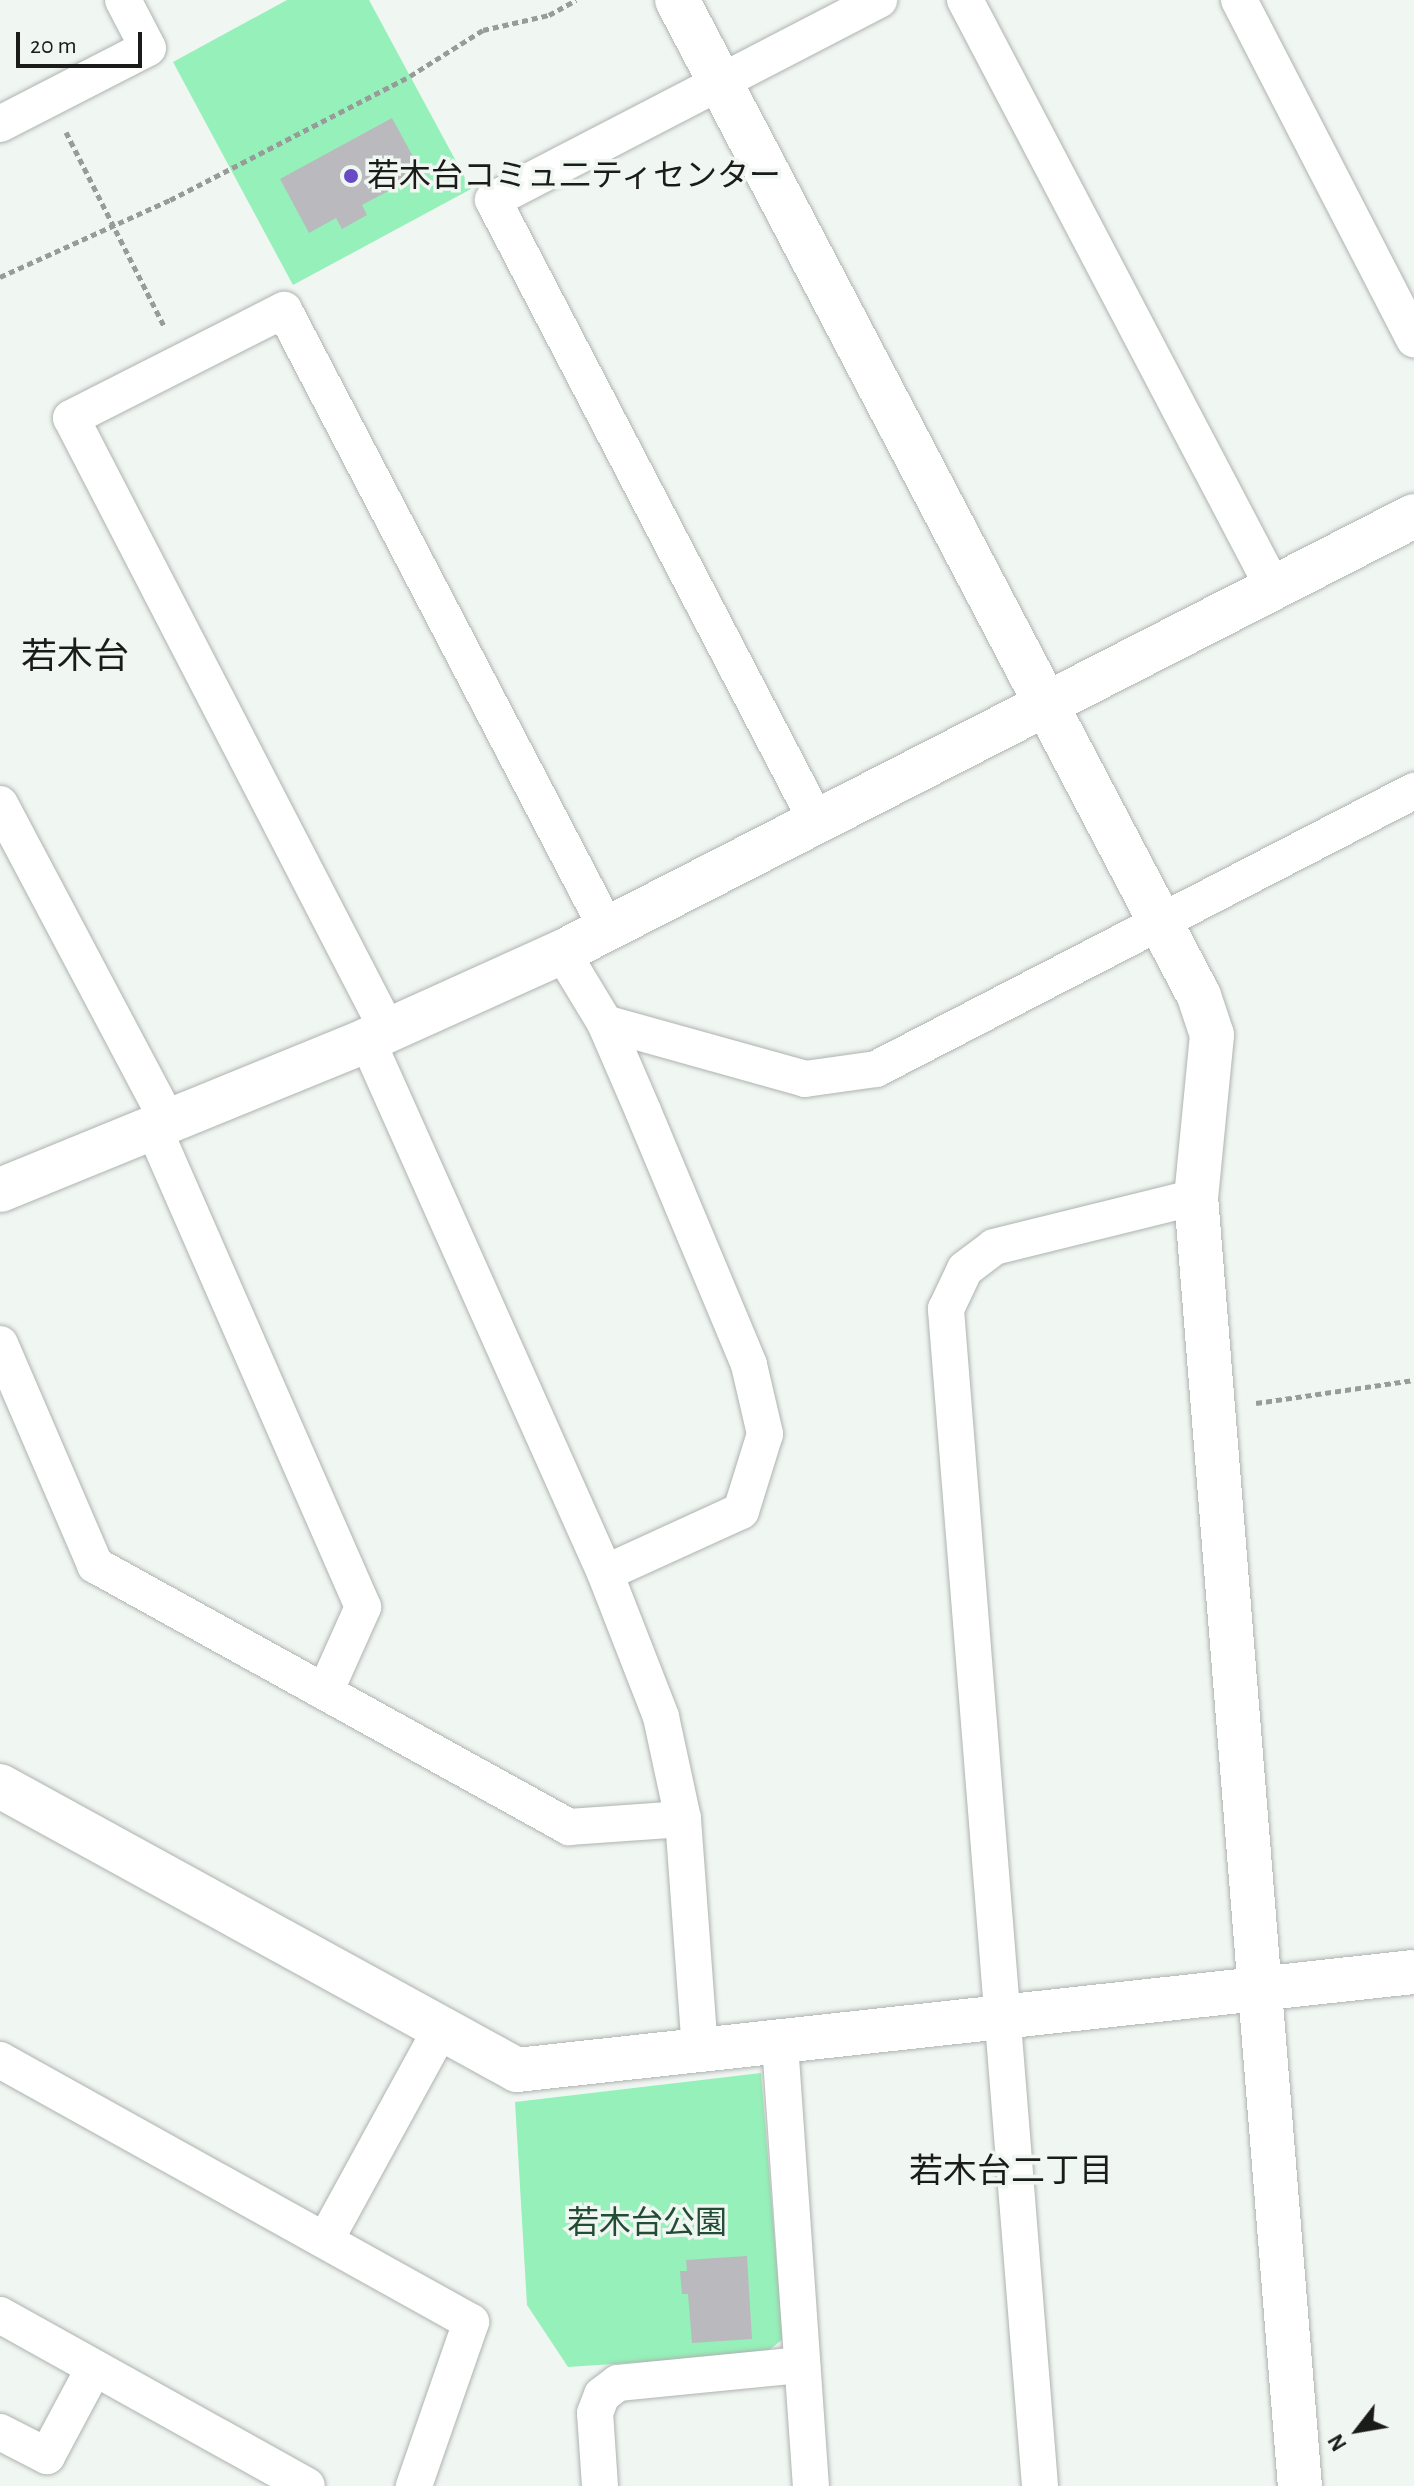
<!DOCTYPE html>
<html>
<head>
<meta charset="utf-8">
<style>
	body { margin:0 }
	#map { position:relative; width:1414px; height:2486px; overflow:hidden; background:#f0f6f2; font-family:"Alegreya Sans","Noto Sans JP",sans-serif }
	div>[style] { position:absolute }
	.green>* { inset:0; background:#96f0b9 }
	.building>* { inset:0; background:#b9b9be }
	.path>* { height:5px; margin-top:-2.5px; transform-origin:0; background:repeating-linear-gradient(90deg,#979c99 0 6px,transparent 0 10px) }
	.roads { filter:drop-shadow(0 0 2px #aeb3b0) drop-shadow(0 0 2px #aeb3b0) }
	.street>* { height:36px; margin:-18px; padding:0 18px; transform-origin:18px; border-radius:18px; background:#fff }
	.secondary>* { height:44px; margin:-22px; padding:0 22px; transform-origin:22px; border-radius:22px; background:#fff }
	.dots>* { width:22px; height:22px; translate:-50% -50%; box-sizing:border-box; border:4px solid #f0f6f2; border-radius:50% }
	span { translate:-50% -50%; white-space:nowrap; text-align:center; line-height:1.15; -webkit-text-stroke:7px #f0f6f2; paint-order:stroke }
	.poi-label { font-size:32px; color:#1a1c1a }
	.left { translate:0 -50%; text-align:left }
	.park-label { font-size:32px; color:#234c34 }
	.neighbourhood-label { font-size:34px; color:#1a1c1a }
	.quarter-label { font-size:36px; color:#1a1c1a }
	.north { position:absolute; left:1318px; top:2390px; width:80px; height:80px; -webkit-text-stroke:6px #f0f6f2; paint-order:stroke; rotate:239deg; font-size:22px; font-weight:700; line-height:32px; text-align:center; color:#1a1c1a }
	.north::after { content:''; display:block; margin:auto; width:28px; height:36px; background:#1a1c1a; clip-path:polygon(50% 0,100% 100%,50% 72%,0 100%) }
	.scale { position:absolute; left:16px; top:32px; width:126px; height:36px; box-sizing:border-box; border:4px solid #1a1c1a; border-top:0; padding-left:10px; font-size:24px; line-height:28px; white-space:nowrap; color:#1a1c1a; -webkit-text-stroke:6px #f0f6f2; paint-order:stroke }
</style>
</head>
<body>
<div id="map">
	<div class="green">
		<div style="clip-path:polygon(287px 0,369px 0,471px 189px,293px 285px,173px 62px)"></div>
		<div style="clip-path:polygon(761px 2073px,783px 2339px,764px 2354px,568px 2367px,527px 2305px,515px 2102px)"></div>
	</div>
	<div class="building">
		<div style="clip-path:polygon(392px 118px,422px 173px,362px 205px,367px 215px,342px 229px,336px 218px,309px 233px,280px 179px)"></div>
		<div style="clip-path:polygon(747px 2256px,752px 2339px,692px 2343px,688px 2294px,682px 2294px,680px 2271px,687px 2271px,686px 2260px)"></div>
	</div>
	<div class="path">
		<div style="left:66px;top:132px;width:217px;rotate:63.2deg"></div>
		<div style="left:0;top:277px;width:187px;rotate:-24.4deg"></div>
		<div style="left:170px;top:200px;width:270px;rotate:-27.3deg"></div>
		<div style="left:410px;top:76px;width:86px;rotate:-32.2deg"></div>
		<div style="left:483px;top:30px;width:68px;rotate:-12.8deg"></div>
		<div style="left:549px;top:15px;width:31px;rotate:-29deg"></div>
		<div style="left:1256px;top:1403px;width:160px;rotate:-8.3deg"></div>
	</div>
	<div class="roads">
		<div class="street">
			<div style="left:965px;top:0;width:663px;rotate:62.31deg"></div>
			<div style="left:1239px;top:0;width:382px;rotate:62.7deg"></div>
			<div style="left:0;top:124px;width:166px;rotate:-27.2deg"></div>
			<div style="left:148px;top:48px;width:54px;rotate:-117.5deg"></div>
			<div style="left:0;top:804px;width:359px;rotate:62.1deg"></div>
			<div style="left:816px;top:820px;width:699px;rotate:-117.52deg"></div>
			<div style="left:493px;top:200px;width:435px;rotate:-27.4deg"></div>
			<div style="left:562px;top:952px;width:83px;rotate:58.8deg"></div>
			<div style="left:605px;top:1023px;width:96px;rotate:66.6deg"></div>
			<div style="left:643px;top:1111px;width:275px;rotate:67.3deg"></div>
			<div style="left:749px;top:1365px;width:71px;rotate:76.9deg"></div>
			<div style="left:765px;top:1434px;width:81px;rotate:107.3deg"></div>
			<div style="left:741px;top:1511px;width:149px;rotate:155.5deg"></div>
			<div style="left:605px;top:1023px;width:208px;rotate:15.6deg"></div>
			<div style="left:805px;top:1079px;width:72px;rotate:-8deg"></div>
			<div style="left:876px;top:1069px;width:606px;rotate:-27.33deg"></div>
			<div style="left:388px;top:1031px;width:690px;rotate:-117.34deg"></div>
			<div style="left:71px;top:418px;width:239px;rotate:-26.9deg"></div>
			<div style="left:284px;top:310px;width:698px;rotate:62.44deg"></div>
			<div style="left:367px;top:1040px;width:584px;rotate:65.94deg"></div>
			<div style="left:605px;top:1573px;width:155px;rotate:68.7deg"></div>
			<div style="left:661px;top:1717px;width:104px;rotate:77.8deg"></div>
			<div style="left:683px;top:1819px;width:231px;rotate:85.8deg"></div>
			<div style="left:153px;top:1127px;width:524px;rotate:66.37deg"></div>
			<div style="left:363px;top:1607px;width:93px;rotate:114.1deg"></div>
			<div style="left:0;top:1344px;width:241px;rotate:66.7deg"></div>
			<div style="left:95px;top:1565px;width:542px;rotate:28.93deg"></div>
			<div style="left:569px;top:1827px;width:114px;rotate:-4deg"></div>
			<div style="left:780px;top:2044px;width:443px;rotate:86deg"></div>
			<div style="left:0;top:2060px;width:539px;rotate:29.09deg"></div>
			<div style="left:471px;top:2322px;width:174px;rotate:109.2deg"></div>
			<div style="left:326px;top:2239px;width:237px;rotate:-61.3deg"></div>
			<div style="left:0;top:2315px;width:351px;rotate:29.1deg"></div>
			<div style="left:0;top:2432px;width:53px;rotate:27.1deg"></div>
			<div style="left:47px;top:2456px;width:100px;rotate:-61.9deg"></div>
			<div style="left:600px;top:2486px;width:73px;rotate:-93.9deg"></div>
			<div style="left:595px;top:2413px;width:19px;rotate:-69deg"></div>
			<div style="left:602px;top:2395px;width:20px;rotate:-37deg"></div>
			<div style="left:618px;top:2383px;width:185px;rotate:-5.6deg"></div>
			<div style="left:1040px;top:2486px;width:1181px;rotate:-94.57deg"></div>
			<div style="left:946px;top:1309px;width:44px;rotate:-64.6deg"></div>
			<div style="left:965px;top:1269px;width:36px;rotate:-37deg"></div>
			<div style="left:994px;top:1247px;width:208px;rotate:-13.9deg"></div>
		</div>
		<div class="secondary">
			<div style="left:677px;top:0;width:1124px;rotate:62.34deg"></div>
			<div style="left:1199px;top:996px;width:41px;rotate:71.6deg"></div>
			<div style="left:1212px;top:1035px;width:163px;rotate:95.6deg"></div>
			<div style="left:1196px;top:1197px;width:1293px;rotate:85.39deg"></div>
			<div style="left:0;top:1190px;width:396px;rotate:-22.2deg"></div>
			<div style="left:367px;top:1040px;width:214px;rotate:-24.3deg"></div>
			<div style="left:562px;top:952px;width:957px;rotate:-27.1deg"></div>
			<div style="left:0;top:1786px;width:590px;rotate:28.78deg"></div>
			<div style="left:517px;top:2070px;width:902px;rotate:-6.24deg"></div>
		</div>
	</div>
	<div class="dots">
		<div style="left:351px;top:176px;background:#664bc4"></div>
	</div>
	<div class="poi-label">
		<span class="left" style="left:367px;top:176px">若木台コミュ二ティセンター</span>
	</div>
	<div class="park-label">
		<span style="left:647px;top:2223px">若木台公園</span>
	</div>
	<div class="neighbourhood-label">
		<span style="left:1011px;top:2173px">若木台二丁目</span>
	</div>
	<div class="quarter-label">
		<span style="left:75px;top:658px">若木台</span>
	</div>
	<div class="north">N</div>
	<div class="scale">20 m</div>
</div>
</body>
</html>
